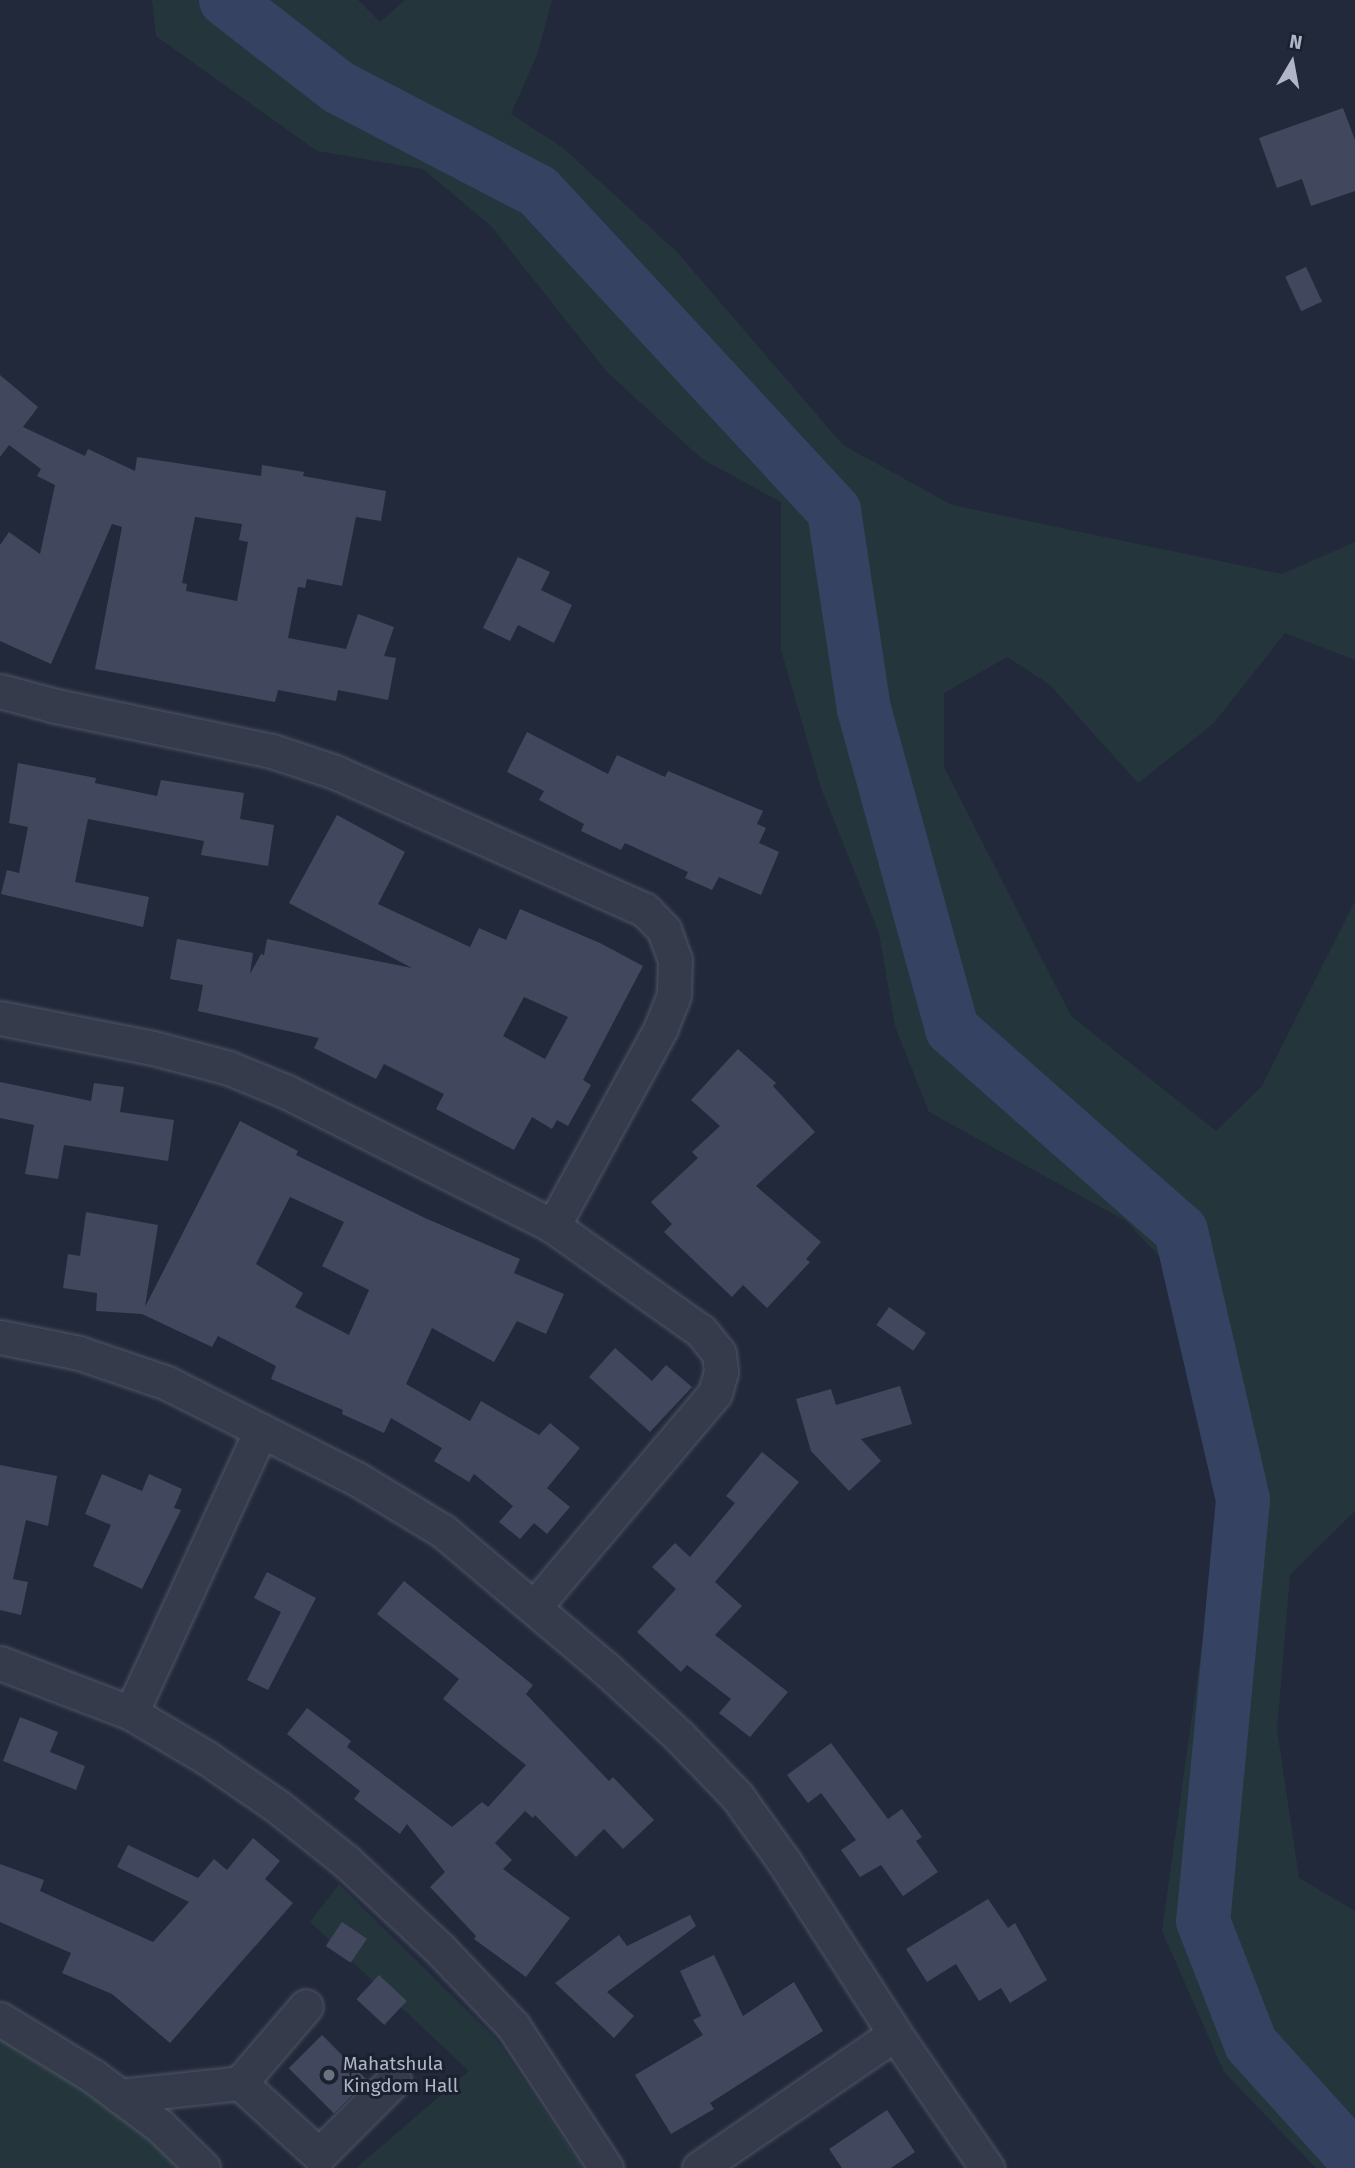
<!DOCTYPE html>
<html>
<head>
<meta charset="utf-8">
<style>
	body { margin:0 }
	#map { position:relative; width:1355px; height:2168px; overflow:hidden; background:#22293b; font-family:"Fira Sans",sans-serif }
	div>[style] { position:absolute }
	.green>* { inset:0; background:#24363c }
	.river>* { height:54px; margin:-27px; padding:0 27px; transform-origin:27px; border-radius:27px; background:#354262 }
	.building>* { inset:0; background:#41485d; transform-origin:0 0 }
	.roads { filter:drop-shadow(0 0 2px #505666) drop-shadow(0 0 2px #505666) }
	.minor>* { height:33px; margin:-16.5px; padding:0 16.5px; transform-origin:16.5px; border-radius:16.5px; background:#353b4b }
	.dots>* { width:19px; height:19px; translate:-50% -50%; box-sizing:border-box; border:4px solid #1b212f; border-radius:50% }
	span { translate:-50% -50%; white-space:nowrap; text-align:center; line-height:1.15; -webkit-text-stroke:6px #1b212f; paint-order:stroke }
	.poi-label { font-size:19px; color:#b0b6c7 }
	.left { translate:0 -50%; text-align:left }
	.north { position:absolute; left:1257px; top:28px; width:70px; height:70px; -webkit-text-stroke:5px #1b212f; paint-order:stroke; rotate:10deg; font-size:19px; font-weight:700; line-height:28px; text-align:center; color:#b0b6c7 }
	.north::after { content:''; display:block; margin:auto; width:24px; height:32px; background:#b0b6c7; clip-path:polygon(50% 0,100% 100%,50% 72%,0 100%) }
</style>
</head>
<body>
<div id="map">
	<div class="green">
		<div style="clip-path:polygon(152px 0,358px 0,380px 22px,405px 0,552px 0,537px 55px,511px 114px,563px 148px,676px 251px,843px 445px,952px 505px,1282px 574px,1355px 542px,1355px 660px,1285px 633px,1213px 724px,1138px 783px,1049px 684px,1007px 657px,944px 693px,944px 767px,1071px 1016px,1216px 1131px,1262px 1086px,1355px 901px,1355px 1511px,1290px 1575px,1277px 1729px,1299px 1878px,1355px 1911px,1355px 2168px,1316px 2168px,1224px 2072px,1162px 1931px,1222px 1501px,1161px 1258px,1126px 1221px,929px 1112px,895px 1026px,879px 933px,821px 788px,781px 650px,781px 502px,702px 459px,607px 372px,491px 226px,423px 169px,317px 151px,156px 36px)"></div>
		<div style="clip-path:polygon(339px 1884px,496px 2039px,583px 2168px,356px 2168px,469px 2071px,310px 1922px)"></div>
		<div style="clip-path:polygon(0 2029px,6px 2031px,189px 2168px,0 2168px)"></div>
	</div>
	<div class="river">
		<div style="left:226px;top:0;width:142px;rotate:37.8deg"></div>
		<div style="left:338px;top:87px;width:225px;rotate:27.5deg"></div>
		<div style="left:538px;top:191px;width:436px;rotate:47.2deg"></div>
		<div style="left:834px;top:511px;width:200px;rotate:81.4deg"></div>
		<div style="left:864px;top:709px;width:332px;rotate:74.6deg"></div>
		<div style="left:952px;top:1029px;width:305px;rotate:41.4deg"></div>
		<div style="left:1181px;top:1231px;width:276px;rotate:77deg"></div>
		<div style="left:1243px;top:1500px;width:423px;rotate:95.4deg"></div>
		<div style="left:1203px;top:1921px;width:132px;rotate:68.7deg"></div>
		<div style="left:1251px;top:2044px;width:155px;rotate:47.9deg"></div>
	</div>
	<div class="building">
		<div style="clip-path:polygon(1343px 108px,1355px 140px,1355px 191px,1311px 206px,1302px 179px,1277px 188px,1259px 138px)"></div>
		<div style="left:1306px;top:267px;width:38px;height:23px;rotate:65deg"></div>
		<div style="clip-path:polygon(evenodd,0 375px,38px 407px,23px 427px,85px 456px,88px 449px,135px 471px,137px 457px,261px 476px,262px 465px,304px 472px,303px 476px,386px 491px,381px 521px,356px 517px,342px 586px,307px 579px,305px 588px,298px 587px,288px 638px,346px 649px,358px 614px,394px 627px,384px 656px,396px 658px,388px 700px,338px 690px,336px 701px,278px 690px,275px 702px,95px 669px,122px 527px,112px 524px,51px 664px,0 641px,0 545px,9px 532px,40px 554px,55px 485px,37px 476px,41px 469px,9px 445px,0 457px,0 375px,195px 517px,242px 524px,239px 540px,248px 542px,237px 601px,186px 591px,187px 584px,182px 583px,195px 517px)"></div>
		<div style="clip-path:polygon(518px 557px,550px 572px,541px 590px,572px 605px,554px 643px,518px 625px,510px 641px,483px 628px)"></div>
		<div style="clip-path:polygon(527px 732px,608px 774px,617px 755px,665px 777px,668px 771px,763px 811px,757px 824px,766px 828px,759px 843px,779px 852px,761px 895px,719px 877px,712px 890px,685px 878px,688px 872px,625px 843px,621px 850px,581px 831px,584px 824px,539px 800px,544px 791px,507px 772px)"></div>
		<div style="clip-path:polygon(18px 763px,96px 778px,95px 783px,157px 796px,161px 780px,244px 793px,240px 819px,274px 825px,268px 866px,201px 855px,204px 841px,88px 819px,75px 882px,149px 897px,143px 927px,1px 894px,7px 870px,19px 873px,28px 827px,9px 823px)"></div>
		<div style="clip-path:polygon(evenodd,337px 815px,405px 852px,378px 904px,470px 947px,479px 928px,506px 940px,520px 909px,600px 943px,643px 966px,583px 1080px,591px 1085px,568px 1126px,557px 1120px,552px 1129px,532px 1117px,514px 1150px,436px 1109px,444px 1094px,384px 1064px,376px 1079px,314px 1048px,319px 1038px,198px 1011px,203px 985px,170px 979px,177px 939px,253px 953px,250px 974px,261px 954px,264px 955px,267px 939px,412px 968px,289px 903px,337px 815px,524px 997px,568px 1017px,545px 1059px,503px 1036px,524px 997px)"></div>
		<div style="clip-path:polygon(738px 1049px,776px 1083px,773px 1086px,815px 1132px,756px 1186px,821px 1242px,806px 1259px,810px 1262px,767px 1308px,743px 1285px,732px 1297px,664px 1232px,672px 1224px,651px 1202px,698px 1158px,692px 1152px,720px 1126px,691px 1100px)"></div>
		<div style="clip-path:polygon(0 1082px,91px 1101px,94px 1083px,124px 1087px,120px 1112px,174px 1120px,168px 1161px,64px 1145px,58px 1179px,25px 1174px,34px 1125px,0 1118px)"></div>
		<div style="clip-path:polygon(evenodd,240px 1121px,298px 1151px,296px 1155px,425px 1218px,520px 1259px,514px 1273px,564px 1294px,546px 1334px,517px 1321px,494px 1362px,432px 1328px,406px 1384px,470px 1421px,481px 1401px,539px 1435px,550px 1423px,580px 1448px,547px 1488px,570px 1507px,547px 1534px,534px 1523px,520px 1539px,499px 1522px,513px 1506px,474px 1474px,469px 1482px,434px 1461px,442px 1448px,391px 1418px,384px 1433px,342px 1414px,343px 1410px,271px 1379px,276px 1366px,218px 1336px,212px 1347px,142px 1314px,96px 1311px,97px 1293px,63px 1288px,68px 1254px,80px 1256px,86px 1212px,158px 1225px,145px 1307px,240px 1121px,290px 1197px,344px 1222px,322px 1266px,369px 1290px,349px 1335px,295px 1307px,303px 1293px,256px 1264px,290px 1197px)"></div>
		<div style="left:889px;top:1307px;width:45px;height:22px;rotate:35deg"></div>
		<div style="clip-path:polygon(615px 1348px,652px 1381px,666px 1365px,692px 1387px,650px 1432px,589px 1377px)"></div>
		<div style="clip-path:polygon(900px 1386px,912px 1424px,861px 1439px,881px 1461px,849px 1491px,811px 1451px,796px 1399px,831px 1389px,836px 1405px)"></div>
		<div style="clip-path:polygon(762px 1452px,799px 1482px,715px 1582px,742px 1606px,715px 1635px,788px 1692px,750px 1737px,719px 1713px,731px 1699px,687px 1665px,681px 1672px,637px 1632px,676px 1589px,652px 1567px,675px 1543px,690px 1557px,735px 1503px,726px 1496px)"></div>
		<div style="clip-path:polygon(0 1465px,57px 1476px,48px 1526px,26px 1520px,13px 1579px,28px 1582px,21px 1615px,0 1610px)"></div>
		<div style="clip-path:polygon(102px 1474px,142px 1491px,149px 1474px,182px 1489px,174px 1508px,181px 1510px,142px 1589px,93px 1566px,111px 1525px,85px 1514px)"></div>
		<div style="clip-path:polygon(267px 1572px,316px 1598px,268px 1690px,247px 1680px,281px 1612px,254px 1598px)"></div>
		<div style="clip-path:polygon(404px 1581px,533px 1685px,526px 1694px,609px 1781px,613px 1777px,654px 1820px,623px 1849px,604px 1829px,576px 1857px,535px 1815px,533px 1818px,525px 1811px,495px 1843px,512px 1860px,503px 1869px,570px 1918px,526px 1977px,474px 1939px,476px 1936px,430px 1887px,445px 1872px,407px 1824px,400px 1834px,354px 1799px,360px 1791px,287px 1734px,307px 1708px,351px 1741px,347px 1747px,452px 1827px,482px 1802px,488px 1807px,526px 1765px,443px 1699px,459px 1679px,377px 1614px)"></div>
		<div style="clip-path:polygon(20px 1717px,58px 1732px,50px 1752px,85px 1766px,76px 1790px,3px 1761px)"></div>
		<div style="clip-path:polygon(831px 1743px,888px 1819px,902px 1809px,922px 1837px,916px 1841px,938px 1872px,903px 1896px,881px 1865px,860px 1877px,841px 1850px,856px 1840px,821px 1793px,808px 1803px,787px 1775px)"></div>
		<div style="clip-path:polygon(253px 1838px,280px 1861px,265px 1879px,293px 1903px,170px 2043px,112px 1994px,62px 1973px,71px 1953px,0 1922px,0 1864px,44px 1880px,40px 1891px,153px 1942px,189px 1902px,117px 1867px,128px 1845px,198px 1878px,214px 1859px,227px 1870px)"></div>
		<div style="clip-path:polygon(988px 1899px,1008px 1928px,1015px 1923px,1047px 1980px,1010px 2003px,1001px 1988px,979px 2001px,956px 1964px,927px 1982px,906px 1949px)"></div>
		<div style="clip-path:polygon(690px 1915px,696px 1926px,607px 1992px,634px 2016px,614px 2038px,555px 1983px,619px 1935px,627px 1946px)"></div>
		<div style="left:342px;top:1922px;width:30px;height:29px;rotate:34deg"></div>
		<div style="clip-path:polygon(714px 1955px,743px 2016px,794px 1982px,823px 2031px,710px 2103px,714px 2109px,671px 2134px,635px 2075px,703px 2035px,693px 2020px,701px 2016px,680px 1971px)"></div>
		<div style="left:379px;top:1975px;width:38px;height:33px;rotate:43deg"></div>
		<div style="left:322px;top:2035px;width:64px;height:47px;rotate:45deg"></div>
		<div style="clip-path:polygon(887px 2110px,915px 2152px,891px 2168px,842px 2168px,829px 2149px)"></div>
	</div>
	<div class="roads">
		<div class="minor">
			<div style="left:0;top:691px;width:58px;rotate:15deg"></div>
			<div style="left:56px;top:706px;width:221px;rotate:11.8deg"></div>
			<div style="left:272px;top:751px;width:66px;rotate:18.4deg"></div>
			<div style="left:335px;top:772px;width:339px;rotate:24deg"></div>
			<div style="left:645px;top:910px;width:28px;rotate:46deg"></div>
			<div style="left:664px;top:930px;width:32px;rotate:70deg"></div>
			<div style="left:675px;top:960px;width:35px;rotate:92deg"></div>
			<div style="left:674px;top:995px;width:35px;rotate:112deg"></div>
			<div style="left:661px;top:1028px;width:226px;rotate:118.6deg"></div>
			<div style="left:0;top:1018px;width:156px;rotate:11.1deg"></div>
			<div style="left:153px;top:1048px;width:79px;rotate:14.7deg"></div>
			<div style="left:229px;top:1068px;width:61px;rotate:22.3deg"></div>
			<div style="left:285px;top:1091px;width:300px;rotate:26.7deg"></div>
			<div style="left:553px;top:1226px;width:181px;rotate:35.4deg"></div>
			<div style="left:701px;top:1331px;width:28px;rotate:51deg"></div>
			<div style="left:719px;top:1353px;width:19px;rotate:84deg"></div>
			<div style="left:721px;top:1372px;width:22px;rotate:106deg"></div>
			<div style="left:715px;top:1393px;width:279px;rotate:130.2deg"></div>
			<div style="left:0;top:1337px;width:81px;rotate:11.4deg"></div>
			<div style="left:79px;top:1353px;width:93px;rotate:18.8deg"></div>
			<div style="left:167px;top:1383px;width:213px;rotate:26.8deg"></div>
			<div style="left:357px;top:1479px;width:100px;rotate:31.2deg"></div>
			<div style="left:443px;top:1531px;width:211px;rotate:40.2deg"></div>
			<div style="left:604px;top:1667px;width:103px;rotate:42.6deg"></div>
			<div style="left:680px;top:1737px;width:82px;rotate:46deg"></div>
			<div style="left:737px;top:1796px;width:79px;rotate:54.3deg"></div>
			<div style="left:783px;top:1860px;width:207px;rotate:57.2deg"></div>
			<div style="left:0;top:1663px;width:140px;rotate:20.9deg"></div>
			<div style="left:131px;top:1713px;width:88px;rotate:30.6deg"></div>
			<div style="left:207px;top:1758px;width:85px;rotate:34.4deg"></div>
			<div style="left:277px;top:1806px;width:88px;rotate:38.6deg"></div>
			<div style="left:346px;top:1861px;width:130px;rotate:43.1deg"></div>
			<div style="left:441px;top:1950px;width:105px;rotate:46.5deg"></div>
			<div style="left:513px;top:2026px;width:170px;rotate:56.8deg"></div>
			<div style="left:131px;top:1713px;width:311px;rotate:-65.3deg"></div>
			<div style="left:0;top:2019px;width:109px;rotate:31.5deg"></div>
			<div style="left:93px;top:2076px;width:84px;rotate:36.7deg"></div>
			<div style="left:160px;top:2126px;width:60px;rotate:44.3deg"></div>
			<div style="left:240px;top:2083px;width:107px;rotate:42.3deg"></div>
			<div style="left:319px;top:2155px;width:106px;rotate:-45deg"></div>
			<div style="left:119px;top:2096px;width:122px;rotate:-6.1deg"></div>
			<div style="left:240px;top:2083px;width:101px;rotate:-49.4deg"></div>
			<div style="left:699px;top:2168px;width:237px;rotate:-34.4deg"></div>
			<div style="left:895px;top:2034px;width:163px;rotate:55.5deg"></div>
		</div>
	</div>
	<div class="dots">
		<div style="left:329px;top:2075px;background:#6b7280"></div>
	</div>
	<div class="poi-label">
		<span class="left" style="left:343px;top:2075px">Mahatshula<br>Kingdom Hall</span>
	</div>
	<div class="north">N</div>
</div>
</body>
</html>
